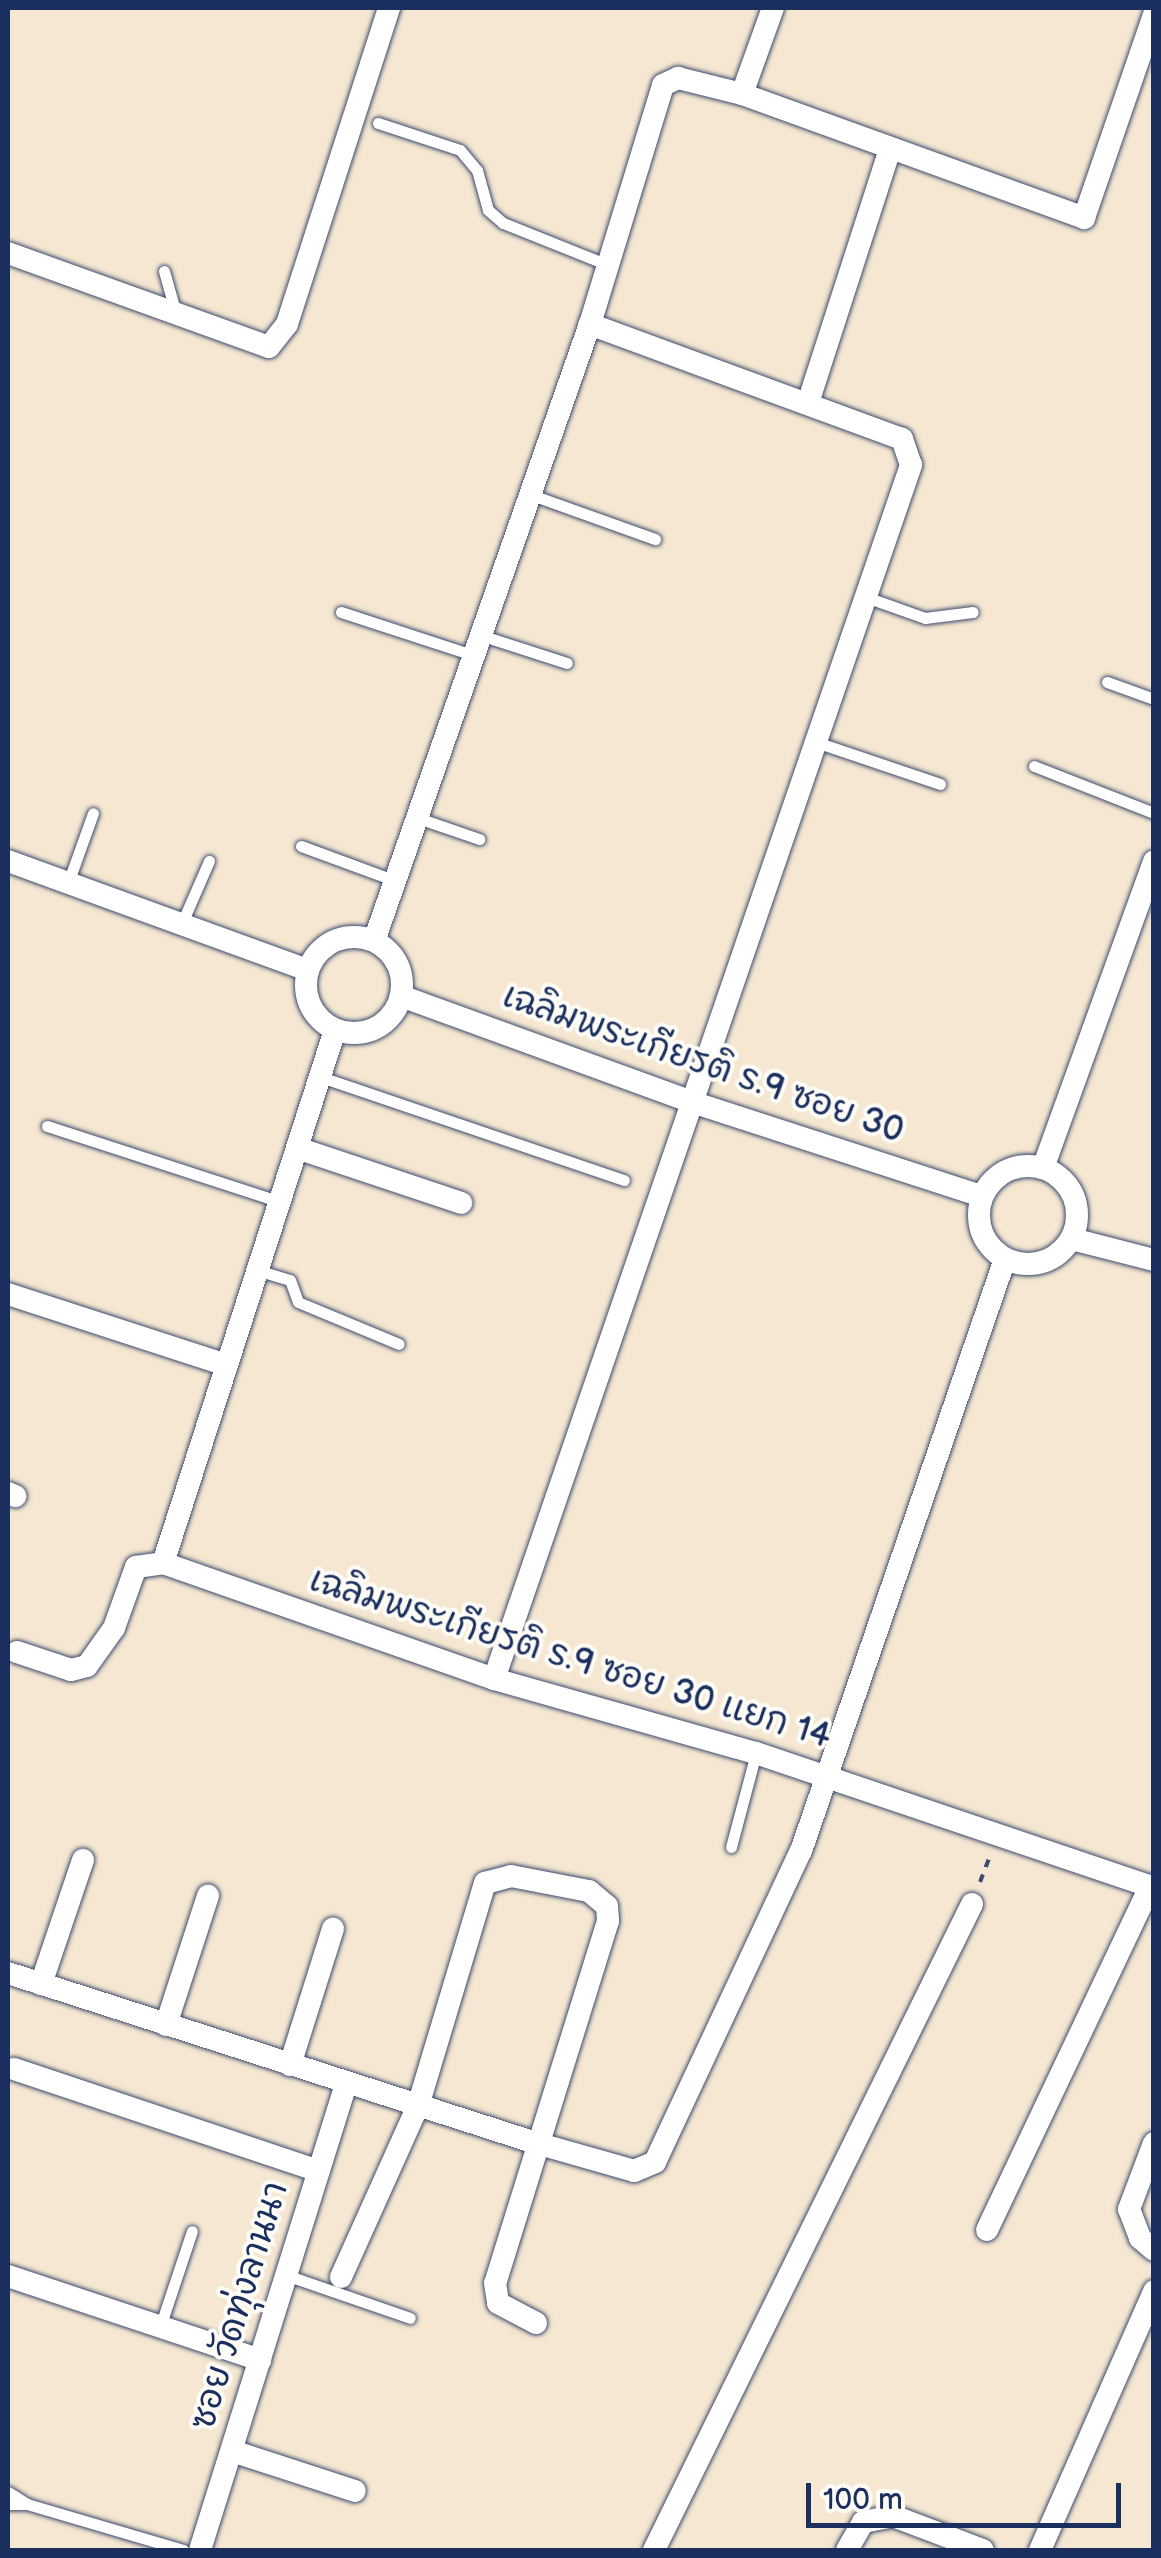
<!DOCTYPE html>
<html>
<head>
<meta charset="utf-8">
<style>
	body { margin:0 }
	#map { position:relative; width:1161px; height:2558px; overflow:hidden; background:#f5e7d1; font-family:"Balsamiq Sans","Playpen Sans Thai",sans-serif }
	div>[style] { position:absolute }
	.path>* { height:4px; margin-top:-2px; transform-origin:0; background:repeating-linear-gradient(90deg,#3c4b6f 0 8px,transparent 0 16px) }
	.roads { filter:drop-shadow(0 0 2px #3c4b6f) drop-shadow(0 0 2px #3c4b6f) }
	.service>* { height:11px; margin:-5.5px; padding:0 5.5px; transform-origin:5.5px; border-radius:5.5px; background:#fff }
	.minor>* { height:22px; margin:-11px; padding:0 11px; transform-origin:11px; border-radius:11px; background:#fff }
	.minor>.ring { margin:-11px; padding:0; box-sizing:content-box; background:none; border:22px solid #fff; border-radius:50% }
	span { translate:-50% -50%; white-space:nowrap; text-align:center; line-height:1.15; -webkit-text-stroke:8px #fdfcf7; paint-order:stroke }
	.street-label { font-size:35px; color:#1b2f5e }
	.frame { position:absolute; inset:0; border:10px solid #1b2f5e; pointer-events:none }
	.scale { position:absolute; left:806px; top:2483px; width:315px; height:45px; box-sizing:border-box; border:5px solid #1b2f5e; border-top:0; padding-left:12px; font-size:30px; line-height:35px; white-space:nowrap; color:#1b2f5e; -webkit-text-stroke:8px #fdfcf7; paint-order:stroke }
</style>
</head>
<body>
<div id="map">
	<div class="path">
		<div style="left:980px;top:1882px;width:30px;rotate:-69deg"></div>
	</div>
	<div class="roads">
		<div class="service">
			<div style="left:378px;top:123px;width:86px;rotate:18.2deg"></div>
			<div style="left:460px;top:150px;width:26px;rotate:50deg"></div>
			<div style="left:477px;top:170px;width:41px;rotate:74.6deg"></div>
			<div style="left:488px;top:210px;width:20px;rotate:41deg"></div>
			<div style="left:503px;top:223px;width:113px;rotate:21.8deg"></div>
			<div style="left:164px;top:271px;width:45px;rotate:74.4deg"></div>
			<div style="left:529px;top:494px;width:134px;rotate:19.7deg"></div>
			<div style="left:866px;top:597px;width:63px;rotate:19.6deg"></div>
			<div style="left:925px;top:618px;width:48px;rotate:-7.1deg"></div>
			<div style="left:341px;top:612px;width:142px;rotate:18.1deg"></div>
			<div style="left:483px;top:636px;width:88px;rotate:17.8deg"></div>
			<div style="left:1107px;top:682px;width:50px;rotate:19.9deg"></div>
			<div style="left:816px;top:742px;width:131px;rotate:18.7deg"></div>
			<div style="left:1034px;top:766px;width:129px;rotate:21.4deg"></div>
			<div style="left:418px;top:818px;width:65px;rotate:19deg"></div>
			<div style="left:301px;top:846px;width:101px;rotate:20.2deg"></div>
			<div style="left:68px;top:883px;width:74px;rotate:-70.3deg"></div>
			<div style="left:181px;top:925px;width:70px;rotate:-66.4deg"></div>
			<div style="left:321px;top:1077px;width:320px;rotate:18.8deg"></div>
			<div style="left:47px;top:1126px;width:246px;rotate:18deg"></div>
			<div style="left:260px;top:1271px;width:31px;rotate:17deg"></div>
			<div style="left:290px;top:1280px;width:23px;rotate:70deg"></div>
			<div style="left:298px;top:1302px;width:109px;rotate:22.6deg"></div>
			<div style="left:731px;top:1847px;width:97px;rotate:-75.1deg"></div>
			<div style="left:286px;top:2275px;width:131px;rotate:19.1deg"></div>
			<div style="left:160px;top:2327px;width:101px;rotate:-71.6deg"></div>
			<div style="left:8px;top:2492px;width:22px;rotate:32deg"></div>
			<div style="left:8px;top:2504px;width:19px"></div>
			<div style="left:27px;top:2504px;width:163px;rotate:16.4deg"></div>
		</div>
		<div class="minor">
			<div style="left:742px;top:94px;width:91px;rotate:-70.2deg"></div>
			<div style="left:8px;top:253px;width:277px;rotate:19.8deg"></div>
			<div style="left:269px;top:347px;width:29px;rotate:-52deg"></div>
			<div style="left:287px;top:324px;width:332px;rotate:-72.1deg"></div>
			<div style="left:808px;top:403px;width:267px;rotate:-72.1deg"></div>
			<div style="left:8px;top:861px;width:318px;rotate:20deg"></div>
			<div class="ring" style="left:306px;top:937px;width:74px;height:74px"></div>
			<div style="left:374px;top:941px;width:654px;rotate:-70.71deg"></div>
			<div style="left:590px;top:324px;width:250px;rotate:-73deg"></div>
			<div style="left:663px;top:85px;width:17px;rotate:-25deg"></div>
			<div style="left:678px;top:78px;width:66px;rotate:14deg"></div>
			<div style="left:742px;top:94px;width:364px;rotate:19.9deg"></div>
			<div style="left:1084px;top:218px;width:215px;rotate:-71deg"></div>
			<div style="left:401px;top:996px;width:310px;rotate:20deg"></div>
			<div style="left:692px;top:1102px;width:305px;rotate:18deg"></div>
			<div style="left:335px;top:1030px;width:560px;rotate:107.88deg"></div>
			<div style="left:163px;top:1563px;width:351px;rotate:19.3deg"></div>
			<div style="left:494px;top:1679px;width:272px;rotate:15.8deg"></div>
			<div style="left:756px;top:1753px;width:420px;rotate:18.7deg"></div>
			<div style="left:300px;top:1149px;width:170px;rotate:18.5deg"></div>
			<div class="ring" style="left:979px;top:1166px;width:76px;height:76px"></div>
			<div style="left:1043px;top:1168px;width:326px;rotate:-70.1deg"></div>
			<div style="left:1072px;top:1239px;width:85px;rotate:14.4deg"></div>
			<div style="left:8px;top:1294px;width:230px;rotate:18deg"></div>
			<div style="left:8px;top:1493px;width:8px;rotate:23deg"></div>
			<div style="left:17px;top:1652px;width:57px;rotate:18.4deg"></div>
			<div style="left:71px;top:1670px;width:16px;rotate:-14deg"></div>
			<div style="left:87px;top:1666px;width:47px;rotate:-54.6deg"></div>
			<div style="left:114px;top:1628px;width:65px;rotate:-70.2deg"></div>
			<div style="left:136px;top:1567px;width:27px;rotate:-8deg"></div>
			<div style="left:494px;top:1679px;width:1284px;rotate:-71.04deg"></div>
			<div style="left:911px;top:465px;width:28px;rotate:-109deg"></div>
			<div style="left:902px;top:439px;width:333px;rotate:-159.8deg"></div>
			<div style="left:8px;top:1973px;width:555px;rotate:17.85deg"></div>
			<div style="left:536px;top:2143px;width:102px;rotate:15.9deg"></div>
			<div style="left:634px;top:2171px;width:23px;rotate:-23deg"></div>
			<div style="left:655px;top:2162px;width:344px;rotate:-64.9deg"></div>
			<div style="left:801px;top:1851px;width:626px;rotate:-70.99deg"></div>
			<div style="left:41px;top:1984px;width:131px;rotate:-71.3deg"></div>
			<div style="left:166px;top:2025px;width:136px;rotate:-72deg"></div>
			<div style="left:290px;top:2065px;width:143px;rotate:-72.5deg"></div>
			<div style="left:14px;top:2069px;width:321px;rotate:18.5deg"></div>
			<div style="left:1154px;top:2143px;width:71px;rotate:110.7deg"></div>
			<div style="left:1129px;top:2209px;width:31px;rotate:69deg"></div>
			<div style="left:1140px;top:2238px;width:18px;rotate:41deg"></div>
			<div style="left:987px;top:2230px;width:381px;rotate:-64.6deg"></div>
			<div style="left:8px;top:2276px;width:266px;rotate:18.4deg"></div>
			<div style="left:341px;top:2277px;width:188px;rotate:-65.8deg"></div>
			<div style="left:418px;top:2106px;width:233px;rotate:-73.3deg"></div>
			<div style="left:485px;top:1883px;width:27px;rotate:-15deg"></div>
			<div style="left:511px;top:1876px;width:79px;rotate:10.9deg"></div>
			<div style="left:589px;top:1891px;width:23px;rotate:40deg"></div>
			<div style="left:607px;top:1906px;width:15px;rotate:86deg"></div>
			<div style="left:608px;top:1921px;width:379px;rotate:107.3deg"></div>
			<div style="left:495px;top:2283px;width:20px;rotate:81deg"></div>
			<div style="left:498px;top:2303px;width:43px;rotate:27.8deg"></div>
			<div style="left:232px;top:2451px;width:129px;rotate:18deg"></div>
			<div style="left:200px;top:2550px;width:489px;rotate:-72.6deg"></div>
			<div style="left:654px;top:2550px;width:720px;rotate:-63.79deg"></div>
			<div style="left:847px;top:2550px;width:32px;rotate:-60deg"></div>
			<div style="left:863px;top:2522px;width:31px;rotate:-11deg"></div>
			<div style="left:893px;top:2516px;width:96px;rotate:20.7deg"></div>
			<div style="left:1040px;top:2550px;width:283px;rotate:-66.2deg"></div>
		</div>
	</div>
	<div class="street-label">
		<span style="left:703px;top:1064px;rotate:19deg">เฉลิมพระเกียรติ ร.9 ซอย 30</span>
		<span style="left:570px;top:1659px;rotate:17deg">เฉลิมพระเกียรติ ร.9 ซอย 30 แยก 14</span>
		<span style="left:240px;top:2306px;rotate:-73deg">ซอย วัดทุ่งลานนา</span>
	</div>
	<div class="frame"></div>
	<div class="scale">100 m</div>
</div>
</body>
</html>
